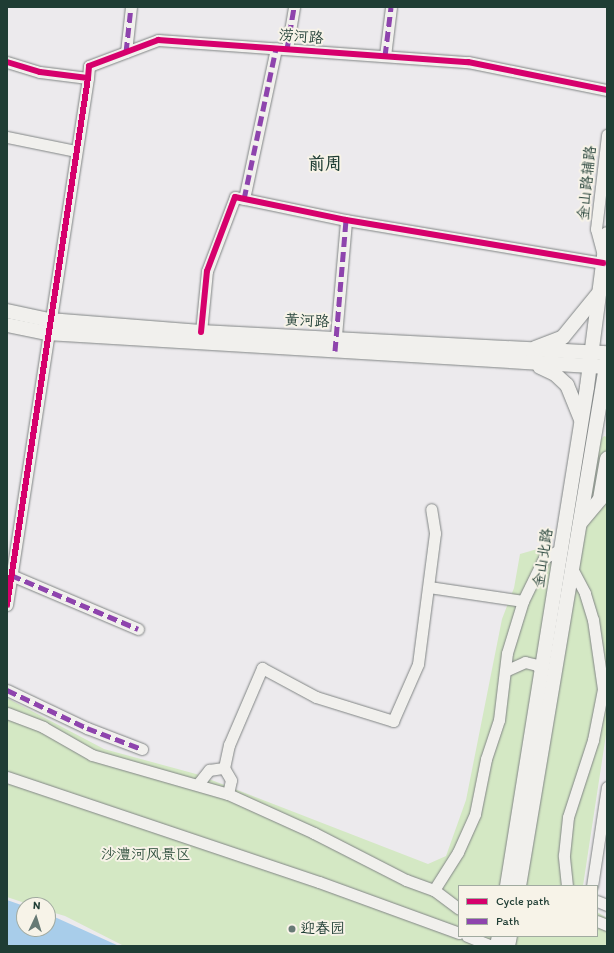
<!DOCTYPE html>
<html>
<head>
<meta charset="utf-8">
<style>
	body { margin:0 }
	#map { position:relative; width:614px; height:953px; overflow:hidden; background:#eceaed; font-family:Itim,"LXGW WenKai TC",sans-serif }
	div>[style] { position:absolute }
	.green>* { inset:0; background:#d4e8c4 }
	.water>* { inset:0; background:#a8cdea }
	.roads { filter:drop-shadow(0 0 1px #818585) drop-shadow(0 0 1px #818585) }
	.minor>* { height:11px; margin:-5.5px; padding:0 5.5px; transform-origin:5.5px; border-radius:5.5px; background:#f1f0ed }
	.major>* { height:14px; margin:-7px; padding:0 7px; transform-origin:7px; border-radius:7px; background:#f1f0ed }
	.quiet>* { height:5px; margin-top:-2.5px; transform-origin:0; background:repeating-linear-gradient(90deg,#8e44ad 0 10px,transparent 0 15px) }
	.cycleway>* { height:6px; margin:-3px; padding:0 3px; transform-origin:3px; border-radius:3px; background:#d6006c }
	.dots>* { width:11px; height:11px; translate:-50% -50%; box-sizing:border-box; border:2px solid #f7f3e8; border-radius:50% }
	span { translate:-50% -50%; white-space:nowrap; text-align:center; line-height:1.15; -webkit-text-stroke:4px #f7f3e8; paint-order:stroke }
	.street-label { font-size:15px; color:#1f3d34 }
	.park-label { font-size:15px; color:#375644 }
	.poi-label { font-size:15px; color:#1f3d34 }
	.left { translate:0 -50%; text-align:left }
	.quarter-label { font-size:17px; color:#1f3d34; font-weight:700 }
	.frame { position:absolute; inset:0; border:8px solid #1f3d34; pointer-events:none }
	.legend { position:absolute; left:458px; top:885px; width:140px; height:52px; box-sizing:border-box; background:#f7f3e8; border:1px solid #a1aaa0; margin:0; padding:5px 7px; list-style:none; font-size:12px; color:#1f3d34 }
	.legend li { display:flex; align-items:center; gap:8px; height:20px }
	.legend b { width:20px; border:1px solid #a1aaa0 }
	.north { position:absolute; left:16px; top:897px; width:40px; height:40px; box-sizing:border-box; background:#f7f3e8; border:1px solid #a1aaa0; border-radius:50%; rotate:4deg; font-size:11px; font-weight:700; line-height:16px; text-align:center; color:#1f3d34 }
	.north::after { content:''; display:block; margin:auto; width:14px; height:18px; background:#677a75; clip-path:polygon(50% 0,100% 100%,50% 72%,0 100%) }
</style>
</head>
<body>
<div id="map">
	<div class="green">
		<div style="clip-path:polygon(604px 436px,607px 437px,607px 728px,583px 886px,459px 886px,459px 936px,597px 936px,597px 912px,607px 918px,607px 946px,124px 946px,65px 916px,48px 911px,48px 905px,31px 905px,7px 897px,7px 698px,104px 749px,196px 774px,428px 864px,446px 856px,466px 800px,502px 619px,514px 588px,520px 554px,541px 548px,579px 554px,598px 443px)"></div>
	</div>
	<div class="water">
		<div style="clip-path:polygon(7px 900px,24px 906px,24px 929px,48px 929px,48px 914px,119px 946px,7px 946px)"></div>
	</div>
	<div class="roads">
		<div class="minor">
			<div style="left:287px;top:49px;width:43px;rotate:-80.5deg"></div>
			<div style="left:126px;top:52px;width:45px;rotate:-83.7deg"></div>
			<div style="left:385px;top:56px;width:49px;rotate:-83deg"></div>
			<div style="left:7px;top:62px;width:34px;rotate:17deg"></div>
			<div style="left:40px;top:72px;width:48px;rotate:7.1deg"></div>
			<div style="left:88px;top:78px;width:12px;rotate:-85deg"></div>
			<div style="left:89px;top:66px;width:74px;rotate:-20.6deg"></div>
			<div style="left:158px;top:40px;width:311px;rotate:4.1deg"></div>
			<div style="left:468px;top:62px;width:142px;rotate:11.4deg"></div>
			<div style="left:7px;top:137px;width:69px;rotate:11.6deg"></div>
			<div style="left:244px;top:199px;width:154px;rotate:-78deg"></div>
			<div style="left:603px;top:255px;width:27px;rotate:-105deg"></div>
			<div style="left:596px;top:229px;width:95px;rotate:-83.3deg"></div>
			<div style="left:201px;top:332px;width:61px;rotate:-84.4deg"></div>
			<div style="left:207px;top:271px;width:79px;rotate:-69.3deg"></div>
			<div style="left:235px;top:197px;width:113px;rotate:11.7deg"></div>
			<div style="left:346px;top:220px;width:261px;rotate:9.5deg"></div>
			<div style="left:335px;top:347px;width:127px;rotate:-85deg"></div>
			<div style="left:11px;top:575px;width:138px;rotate:23deg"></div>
			<div style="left:429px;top:587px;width:95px;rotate:8.5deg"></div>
			<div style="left:7px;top:605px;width:533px;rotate:-81.26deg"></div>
			<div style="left:505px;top:671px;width:22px;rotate:-24deg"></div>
			<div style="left:525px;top:662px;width:12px;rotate:14deg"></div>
			<div style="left:537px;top:665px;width:9px;rotate:54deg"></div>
			<div style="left:7px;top:690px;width:89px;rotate:25.4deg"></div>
			<div style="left:87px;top:728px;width:59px;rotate:20.9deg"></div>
			<div style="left:7px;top:713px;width:39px;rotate:21deg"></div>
			<div style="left:43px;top:727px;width:56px;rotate:29.7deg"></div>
			<div style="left:92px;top:755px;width:141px;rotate:16deg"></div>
			<div style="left:228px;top:794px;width:94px;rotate:24.4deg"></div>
			<div style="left:314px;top:833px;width:103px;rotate:27.1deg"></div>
			<div style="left:406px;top:880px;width:30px;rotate:20deg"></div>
			<div style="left:434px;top:890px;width:31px;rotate:37deg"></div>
			<div style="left:7px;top:777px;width:329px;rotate:18.6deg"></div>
			<div style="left:319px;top:882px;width:149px;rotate:20deg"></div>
			<div style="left:198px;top:784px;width:18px;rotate:-52deg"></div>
			<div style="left:209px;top:770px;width:15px;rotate:-8deg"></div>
			<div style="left:228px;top:794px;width:14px;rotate:-78deg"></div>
			<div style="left:231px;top:780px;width:14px;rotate:-120deg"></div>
			<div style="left:224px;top:768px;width:24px;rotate:-78deg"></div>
			<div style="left:229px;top:745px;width:84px;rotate:-66.8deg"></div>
			<div style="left:262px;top:668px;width:61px;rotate:28.2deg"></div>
			<div style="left:316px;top:697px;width:81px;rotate:17.3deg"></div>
			<div style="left:393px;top:721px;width:62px;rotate:-66.3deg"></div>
			<div style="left:418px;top:664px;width:132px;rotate:-82.6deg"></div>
			<div style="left:435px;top:533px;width:24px;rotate:-99deg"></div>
			<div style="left:567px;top:886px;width:31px;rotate:-96deg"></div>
			<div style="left:564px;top:855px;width:38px;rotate:-84deg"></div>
			<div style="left:568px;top:817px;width:81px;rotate:-72deg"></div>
			<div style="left:593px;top:740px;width:52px;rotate:-78.9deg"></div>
			<div style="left:603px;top:689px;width:70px;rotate:-98.2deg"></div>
			<div style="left:593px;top:620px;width:28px;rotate:-107deg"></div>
			<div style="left:585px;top:593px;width:27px;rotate:-118deg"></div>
			<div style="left:592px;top:886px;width:100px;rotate:-81.4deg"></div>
			<div style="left:434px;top:890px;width:45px;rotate:-57.7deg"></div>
			<div style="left:458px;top:852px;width:42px;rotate:-65.9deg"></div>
			<div style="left:475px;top:814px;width:56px;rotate:-78.7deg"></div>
			<div style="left:486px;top:759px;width:41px;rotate:-71.6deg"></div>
			<div style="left:499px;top:720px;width:67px;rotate:-83.2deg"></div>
			<div style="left:507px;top:653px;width:54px;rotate:-72.9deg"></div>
			<div style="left:523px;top:601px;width:48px;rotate:-64deg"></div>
			<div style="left:544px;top:558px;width:20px;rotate:-27deg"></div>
			<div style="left:597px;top:901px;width:11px;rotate:22deg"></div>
			<div style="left:597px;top:921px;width:11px;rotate:22deg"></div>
			<div style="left:467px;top:936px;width:27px;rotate:22deg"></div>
		</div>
		<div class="major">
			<div style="left:7px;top:311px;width:43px;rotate:12.1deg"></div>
			<div style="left:49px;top:320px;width:152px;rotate:4.5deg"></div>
			<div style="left:201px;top:332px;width:407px;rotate:3deg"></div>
			<div style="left:7px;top:325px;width:41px;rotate:11.3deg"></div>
			<div style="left:47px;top:333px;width:561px;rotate:3.47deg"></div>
			<div style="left:535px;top:348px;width:30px;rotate:-21deg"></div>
			<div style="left:563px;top:337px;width:55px;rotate:-50.9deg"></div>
			<div style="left:540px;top:367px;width:17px;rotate:25deg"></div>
			<div style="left:555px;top:374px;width:16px;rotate:43deg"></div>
			<div style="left:567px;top:385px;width:38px;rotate:68deg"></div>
			<div style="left:581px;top:522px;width:30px;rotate:-50deg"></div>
			<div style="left:600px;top:499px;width:41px;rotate:-80.1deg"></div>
			<div style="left:507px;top:886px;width:505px;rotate:-80.89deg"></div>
			<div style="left:587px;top:387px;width:154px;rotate:-82.6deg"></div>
			<div style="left:519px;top:886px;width:533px;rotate:-80.5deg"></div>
			<div style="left:497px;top:946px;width:10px;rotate:-79deg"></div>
			<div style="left:508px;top:946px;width:10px;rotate:-79deg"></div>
		</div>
	</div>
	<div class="quiet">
		<div style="left:287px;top:49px;width:43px;rotate:-80.5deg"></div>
		<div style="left:126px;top:52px;width:45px;rotate:-83.7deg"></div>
		<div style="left:385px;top:56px;width:49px;rotate:-83deg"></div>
		<div style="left:244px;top:199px;width:154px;rotate:-78deg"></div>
		<div style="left:335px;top:351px;width:131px;rotate:-85.2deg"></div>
		<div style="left:11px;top:575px;width:138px;rotate:23deg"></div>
		<div style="left:7px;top:690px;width:89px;rotate:25.4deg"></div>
		<div style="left:87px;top:728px;width:59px;rotate:20.9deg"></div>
	</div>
	<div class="cycleway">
		<div style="left:7px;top:62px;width:34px;rotate:17deg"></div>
		<div style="left:40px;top:72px;width:48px;rotate:7.1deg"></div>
		<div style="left:88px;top:78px;width:12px;rotate:-85deg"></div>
		<div style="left:89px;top:66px;width:74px;rotate:-20.6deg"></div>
		<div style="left:158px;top:40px;width:311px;rotate:4.1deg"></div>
		<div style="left:468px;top:62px;width:142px;rotate:11.4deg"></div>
		<div style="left:201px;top:332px;width:61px;rotate:-84.4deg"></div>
		<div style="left:207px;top:271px;width:79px;rotate:-69.3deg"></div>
		<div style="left:235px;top:197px;width:113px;rotate:11.7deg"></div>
		<div style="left:346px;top:220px;width:261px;rotate:9.5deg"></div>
		<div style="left:7px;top:605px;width:533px;rotate:-81.26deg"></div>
	</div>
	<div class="dots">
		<div style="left:292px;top:929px;background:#677a75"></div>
	</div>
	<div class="street-label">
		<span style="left:301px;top:37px;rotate:4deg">涝河路</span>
		<span style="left:587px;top:183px;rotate:-84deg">金山路辅路</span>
		<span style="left:307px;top:321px;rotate:3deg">黄河路</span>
		<span style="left:543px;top:558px;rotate:-81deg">金山北路</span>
	</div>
	<div class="park-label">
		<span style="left:146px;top:855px">沙澧河风景区</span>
	</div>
	<div class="poi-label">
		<span class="left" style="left:300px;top:929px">迎春园</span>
	</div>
	<div class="quarter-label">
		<span style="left:325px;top:164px">前周</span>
	</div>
	<div class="frame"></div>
	<ul class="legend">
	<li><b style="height:5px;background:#d6006c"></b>Cycle path</li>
	<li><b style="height:5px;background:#8e44ad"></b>Path</li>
	</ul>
	<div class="north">N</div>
</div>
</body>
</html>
